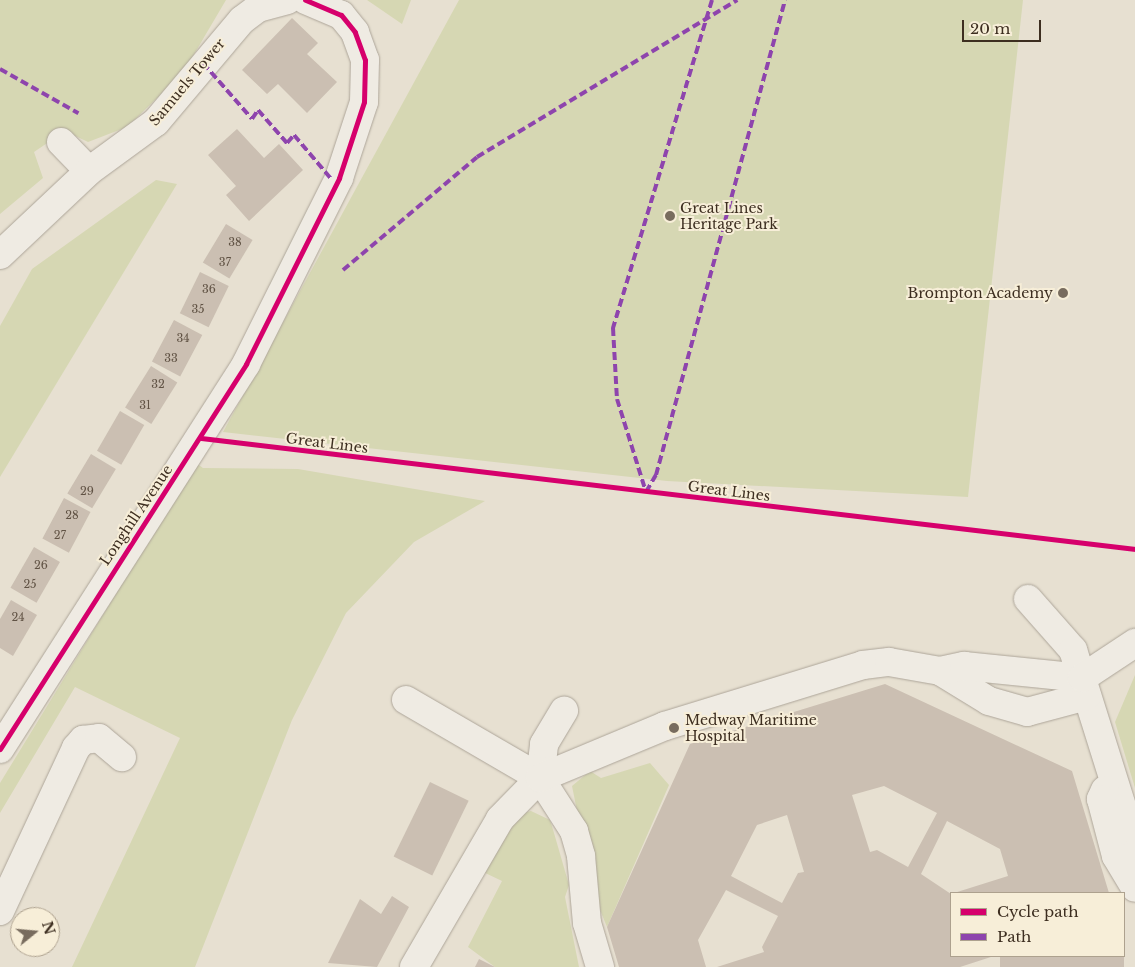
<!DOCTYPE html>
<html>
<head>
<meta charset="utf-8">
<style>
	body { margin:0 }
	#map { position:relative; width:1135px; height:967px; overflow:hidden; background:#e7e0d1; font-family:"Libre Baskerville",serif }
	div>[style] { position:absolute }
	.green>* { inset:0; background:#d6d7b3 }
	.building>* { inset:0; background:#cbbfb2; transform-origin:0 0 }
	.roads { filter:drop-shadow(0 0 1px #ada599) drop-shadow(0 0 1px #ada599) }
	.minor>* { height:28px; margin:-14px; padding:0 14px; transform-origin:14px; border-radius:14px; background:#efebe3 }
	.quiet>* { height:4px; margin-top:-2px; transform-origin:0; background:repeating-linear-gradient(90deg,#8e44ad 0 8px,transparent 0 12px) }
	.cycleway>* { height:5px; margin:-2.5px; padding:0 2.5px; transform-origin:2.5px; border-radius:2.5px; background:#d6006c }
	.dots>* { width:14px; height:14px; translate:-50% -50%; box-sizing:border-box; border:2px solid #f7eed8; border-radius:50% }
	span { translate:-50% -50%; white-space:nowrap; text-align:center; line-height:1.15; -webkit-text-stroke:4px #f7eed8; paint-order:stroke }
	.number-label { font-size:11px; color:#605244 }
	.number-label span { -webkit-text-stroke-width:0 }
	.street-label { font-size:14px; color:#3d2e20 }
	.poi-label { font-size:14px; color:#3d2e20 }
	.left { translate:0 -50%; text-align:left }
	.right { translate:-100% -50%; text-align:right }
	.legend { position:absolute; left:950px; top:892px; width:175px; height:65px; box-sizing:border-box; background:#f7eed8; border:1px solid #ada18e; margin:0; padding:6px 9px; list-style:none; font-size:15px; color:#3d2e20 }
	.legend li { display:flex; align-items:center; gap:10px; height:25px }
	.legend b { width:25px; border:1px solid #ada18e }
	.north { position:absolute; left:10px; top:907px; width:50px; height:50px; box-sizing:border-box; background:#f7eed8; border:1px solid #ada18e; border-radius:50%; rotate:73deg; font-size:14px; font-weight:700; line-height:20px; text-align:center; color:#3d2e20 }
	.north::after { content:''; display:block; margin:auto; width:18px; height:22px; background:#786c5e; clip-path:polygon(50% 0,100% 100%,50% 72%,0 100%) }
	.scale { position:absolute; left:962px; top:20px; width:79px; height:22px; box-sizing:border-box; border:2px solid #3d2e20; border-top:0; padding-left:6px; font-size:15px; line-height:18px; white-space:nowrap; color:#3d2e20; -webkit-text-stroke:4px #f7eed8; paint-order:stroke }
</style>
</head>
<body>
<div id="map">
	<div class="green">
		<div style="clip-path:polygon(0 0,226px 0,183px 73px,127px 127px,88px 142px,65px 131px,34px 152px,43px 178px,0 214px)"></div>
		<div style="clip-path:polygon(367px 0,411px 0,402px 24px)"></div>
		<div style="clip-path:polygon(459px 0,1023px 0,968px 497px,667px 481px,223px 432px)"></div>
		<div style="clip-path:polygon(156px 180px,177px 184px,0 477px,0 326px,32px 269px)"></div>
		<div style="clip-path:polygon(196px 463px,203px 468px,298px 469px,485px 501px,414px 542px,346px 613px,292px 720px,195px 967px,72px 967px,180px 738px,75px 687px,0 813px,0 783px)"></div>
		<div style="clip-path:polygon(1135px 675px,1135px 788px,1115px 722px)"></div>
		<div style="clip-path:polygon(650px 763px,669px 785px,607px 927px,594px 895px,572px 786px,590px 771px,601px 778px)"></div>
		<div style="clip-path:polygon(531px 811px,550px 820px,554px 833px,569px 885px,565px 897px,579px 967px,495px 967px,468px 947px,502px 881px,479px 870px,500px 819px)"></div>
	</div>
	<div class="building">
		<div style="clip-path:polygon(292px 18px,318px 43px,307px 54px,337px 82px,307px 113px,278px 84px,267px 94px,242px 70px)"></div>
		<div style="clip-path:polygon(237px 129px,264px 158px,279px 144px,303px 170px,249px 221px,226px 195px,236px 186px,208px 155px)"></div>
		<div style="left:226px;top:224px;width:31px;height:45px;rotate:31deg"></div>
		<div style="left:200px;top:272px;width:32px;height:46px;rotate:26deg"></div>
		<div style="left:174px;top:320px;width:32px;height:47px;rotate:28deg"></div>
		<div style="left:151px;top:366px;width:31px;height:49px;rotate:32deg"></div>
		<div style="left:120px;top:411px;width:28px;height:46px;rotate:30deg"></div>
		<div style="left:91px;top:454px;width:29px;height:46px;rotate:31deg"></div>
		<div style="left:64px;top:498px;width:30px;height:46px;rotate:28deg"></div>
		<div style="left:34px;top:547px;width:30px;height:47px;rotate:30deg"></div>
		<div style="clip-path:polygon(11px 600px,37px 615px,13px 656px,0 648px,0 619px)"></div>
		<div style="clip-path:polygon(evenodd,885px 684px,1072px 771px,1109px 893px,954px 893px,1008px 876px,1000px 849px,947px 821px,921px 874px,951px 894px,951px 956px,994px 956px,960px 967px,717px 967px,764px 952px,762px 947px,778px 916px,726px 890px,698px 940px,706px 967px,619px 967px,607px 927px,690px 744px,885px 684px,884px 786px,937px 813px,908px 867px,877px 850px,870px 852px,852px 795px,884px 786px,885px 684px,787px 815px,804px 872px,798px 873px,782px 903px,731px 876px,757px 825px,787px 815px)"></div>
		<div style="left:430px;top:782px;width:43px;height:83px;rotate:26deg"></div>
		<div style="clip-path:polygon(392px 896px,409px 907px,377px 967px,328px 963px,360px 899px,381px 914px)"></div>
		<div style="left:1000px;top:956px;width:124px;height:11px"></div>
		<div style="clip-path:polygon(479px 959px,495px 967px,475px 967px)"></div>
	</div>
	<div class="roads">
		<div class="minor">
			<div style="left:61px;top:142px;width:40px;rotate:46deg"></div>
			<div style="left:0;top:255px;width:122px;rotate:-43.3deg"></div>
			<div style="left:89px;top:171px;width:83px;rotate:-36.2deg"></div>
			<div style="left:156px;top:122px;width:133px;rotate:-49.9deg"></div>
			<div style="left:242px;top:20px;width:20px;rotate:-37deg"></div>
			<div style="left:258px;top:8px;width:30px;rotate:-15deg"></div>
			<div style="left:1028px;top:599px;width:68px;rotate:48.6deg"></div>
			<div style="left:1073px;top:650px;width:207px;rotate:72.6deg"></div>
			<div style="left:940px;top:671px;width:57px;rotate:31.5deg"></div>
			<div style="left:989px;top:701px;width:40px;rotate:16deg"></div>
			<div style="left:1027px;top:712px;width:62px;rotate:-14.9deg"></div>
			<div style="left:406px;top:700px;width:155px;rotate:30.2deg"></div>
			<div style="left:540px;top:778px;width:63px;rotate:57.3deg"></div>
			<div style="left:574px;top:831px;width:26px;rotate:74deg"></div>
			<div style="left:581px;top:856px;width:67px;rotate:84.9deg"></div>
			<div style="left:587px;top:923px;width:46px;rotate:73.5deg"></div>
			<div style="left:0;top:749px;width:457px;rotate:-57.4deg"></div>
			<div style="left:246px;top:364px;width:208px;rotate:-63.4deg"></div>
			<div style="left:339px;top:178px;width:80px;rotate:-71.8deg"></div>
			<div style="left:364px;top:102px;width:42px;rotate:-88.6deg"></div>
			<div style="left:365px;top:60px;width:30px;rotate:-110deg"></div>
			<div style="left:355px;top:32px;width:22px;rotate:-129deg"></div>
			<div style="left:341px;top:15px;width:39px;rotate:-157deg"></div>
			<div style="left:540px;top:778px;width:34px;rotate:-83deg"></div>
			<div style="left:544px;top:744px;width:39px;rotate:-59deg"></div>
			<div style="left:1105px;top:790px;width:10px;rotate:114deg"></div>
			<div style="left:1101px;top:799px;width:59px;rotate:75.3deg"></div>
			<div style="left:1116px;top:856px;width:37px;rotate:59deg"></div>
			<div style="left:0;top:911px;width:180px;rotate:-65deg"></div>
			<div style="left:76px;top:748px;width:11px;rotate:-49deg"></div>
			<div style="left:83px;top:740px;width:16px;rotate:-7deg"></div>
			<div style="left:99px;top:738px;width:30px;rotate:40deg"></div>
			<div style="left:414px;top:967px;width:171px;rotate:-59.8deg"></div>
			<div style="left:500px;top:819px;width:57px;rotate:-45.7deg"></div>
			<div style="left:540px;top:778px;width:135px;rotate:-22.6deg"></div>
			<div style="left:665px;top:726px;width:207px;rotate:-17.1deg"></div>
			<div style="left:863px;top:665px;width:26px;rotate:-7deg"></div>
			<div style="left:889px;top:662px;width:52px;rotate:10deg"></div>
			<div style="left:940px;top:671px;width:25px;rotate:-12deg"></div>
			<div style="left:964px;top:666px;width:119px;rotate:5.8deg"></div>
			<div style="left:1082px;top:678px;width:64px;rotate:-33.4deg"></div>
		</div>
	</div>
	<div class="quiet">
		<div style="left:712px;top:0;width:343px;rotate:106.8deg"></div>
		<div style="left:613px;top:328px;width:71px;rotate:86.8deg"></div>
		<div style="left:617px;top:399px;width:97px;rotate:72.7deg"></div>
		<div style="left:646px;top:492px;width:20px;rotate:-60deg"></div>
		<div style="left:656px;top:475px;width:492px;rotate:-74.8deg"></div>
		<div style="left:203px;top:63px;width:74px;rotate:48.8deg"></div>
		<div style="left:252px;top:119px;width:11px;rotate:-56deg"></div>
		<div style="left:258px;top:110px;width:44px;rotate:48.7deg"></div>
		<div style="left:287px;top:143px;width:11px;rotate:-49deg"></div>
		<div style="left:294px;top:135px;width:59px;rotate:49.8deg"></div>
		<div style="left:0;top:69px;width:90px;rotate:29.4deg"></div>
		<div style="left:343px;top:270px;width:175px;rotate:-40.1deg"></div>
		<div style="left:477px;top:157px;width:304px;rotate:-31.1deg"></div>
	</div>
	<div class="cycleway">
		<div style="left:201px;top:438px;width:941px;rotate:6.78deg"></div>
		<div style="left:0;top:749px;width:457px;rotate:-57.4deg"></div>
		<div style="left:246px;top:364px;width:208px;rotate:-63.4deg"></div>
		<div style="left:339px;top:178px;width:80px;rotate:-71.8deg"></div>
		<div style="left:364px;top:102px;width:42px;rotate:-88.6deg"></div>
		<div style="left:365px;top:60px;width:30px;rotate:-110deg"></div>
		<div style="left:355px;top:32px;width:22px;rotate:-129deg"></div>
		<div style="left:341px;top:15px;width:39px;rotate:-157deg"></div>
	</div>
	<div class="dots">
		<div style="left:670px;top:216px;background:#786c5e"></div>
		<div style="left:1063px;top:293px;background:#786c5e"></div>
		<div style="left:674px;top:728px;background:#786c5e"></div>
	</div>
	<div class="number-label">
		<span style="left:235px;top:242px">38</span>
		<span style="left:225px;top:262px">37</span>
		<span style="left:209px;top:289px">36</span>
		<span style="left:198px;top:309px">35</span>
		<span style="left:183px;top:338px">34</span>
		<span style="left:171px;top:358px">33</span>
		<span style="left:158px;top:384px">32</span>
		<span style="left:145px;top:405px">31</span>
		<span style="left:87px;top:491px">29</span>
		<span style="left:72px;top:515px">28</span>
		<span style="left:60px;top:535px">27</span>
		<span style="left:41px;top:565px">26</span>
		<span style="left:30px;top:584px">25</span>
		<span style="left:18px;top:617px">24</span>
	</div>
	<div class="street-label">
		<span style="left:187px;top:82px;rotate:-50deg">Samuels Tower</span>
		<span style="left:327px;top:443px;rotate:7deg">Great Lines</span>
		<span style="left:729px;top:491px;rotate:7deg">Great Lines</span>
		<span style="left:136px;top:515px;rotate:-56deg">Longhill Avenue</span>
	</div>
	<div class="poi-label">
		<span class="left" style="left:680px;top:216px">Great Lines<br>Heritage Park</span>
		<span class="right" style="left:1053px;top:293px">Brompton Academy</span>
		<span class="left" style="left:685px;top:728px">Medway Maritime<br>Hospital</span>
	</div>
	<ul class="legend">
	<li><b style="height:6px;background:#d6006c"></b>Cycle path</li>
	<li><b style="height:6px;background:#8e44ad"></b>Path</li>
	</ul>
	<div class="north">N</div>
	<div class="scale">20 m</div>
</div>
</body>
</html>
